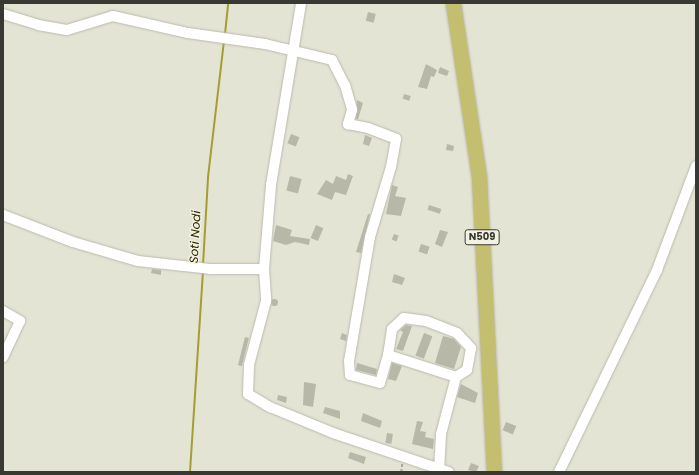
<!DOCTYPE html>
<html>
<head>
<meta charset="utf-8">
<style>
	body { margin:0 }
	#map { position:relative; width:699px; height:475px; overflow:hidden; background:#e4e4d5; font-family:Poppins,sans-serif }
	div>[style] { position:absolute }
	.stream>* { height:2px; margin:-1px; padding:0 1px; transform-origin:1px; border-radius:1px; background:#a59d34 }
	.building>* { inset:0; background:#b8b8a9; transform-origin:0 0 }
	.round { border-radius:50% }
	.path>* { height:1.5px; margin-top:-0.75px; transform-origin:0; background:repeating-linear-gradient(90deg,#a7a79b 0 3px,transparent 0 5px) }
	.roads { filter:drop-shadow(0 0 1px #bbbaac) drop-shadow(0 0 1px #bbbaac) }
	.minor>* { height:10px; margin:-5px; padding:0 5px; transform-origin:5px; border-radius:5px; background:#fff }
	.highway>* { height:15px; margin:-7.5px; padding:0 7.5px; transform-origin:7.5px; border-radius:7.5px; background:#c3be70 }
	span { translate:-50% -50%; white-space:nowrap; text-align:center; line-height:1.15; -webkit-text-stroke:3px #f2f1e2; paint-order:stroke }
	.shield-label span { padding:1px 3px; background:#f2f1e2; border:1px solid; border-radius:3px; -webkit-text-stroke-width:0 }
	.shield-label { font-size:10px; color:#393933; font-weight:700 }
	.water-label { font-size:12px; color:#2e2a00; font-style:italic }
	.frame { position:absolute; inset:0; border:4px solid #393933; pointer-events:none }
</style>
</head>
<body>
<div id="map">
	<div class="stream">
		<div style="left:225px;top:34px;width:31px;rotate:-84deg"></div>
		<div style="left:203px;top:265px;width:88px;rotate:-86.7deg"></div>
		<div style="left:208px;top:177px;width:137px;rotate:-83.3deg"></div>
		<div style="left:190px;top:472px;width:200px;rotate:-86.3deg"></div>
	</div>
	<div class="building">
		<div style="left:368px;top:12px;width:8px;height:9px;rotate:14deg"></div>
		<div style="clip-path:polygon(426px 64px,437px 70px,434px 77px,431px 76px,427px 89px,418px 87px)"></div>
		<div style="clip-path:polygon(440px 67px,449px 71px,447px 76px,438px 73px)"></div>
		<div style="left:404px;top:94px;width:7px;height:5px;rotate:16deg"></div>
		<div style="clip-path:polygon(357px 100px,363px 103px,358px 119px,356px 119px)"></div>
		<div style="left:291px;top:134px;width:9px;height:10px;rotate:21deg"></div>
		<div style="clip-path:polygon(365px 135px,372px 138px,369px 146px,363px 144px)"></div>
		<div style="clip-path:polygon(447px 144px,454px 146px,453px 151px,446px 150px)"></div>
		<div style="clip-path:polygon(348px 174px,353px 176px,346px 195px,335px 192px,332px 200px,317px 194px,326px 180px,333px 184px,336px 176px,346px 180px)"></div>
		<div style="left:290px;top:176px;width:12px;height:15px;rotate:14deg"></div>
		<div style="clip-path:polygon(392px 185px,398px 187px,395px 196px,406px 198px,401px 216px,386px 214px)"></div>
		<div style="left:429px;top:205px;width:13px;height:5px;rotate:18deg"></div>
		<div style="clip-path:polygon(368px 214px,370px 214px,361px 253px,356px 252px)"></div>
		<div style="clip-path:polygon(276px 225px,292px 230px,290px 236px,310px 239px,309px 245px,295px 242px,286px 245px,273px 241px)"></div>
		<div style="left:316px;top:225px;width:8px;height:14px;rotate:23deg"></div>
		<div style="clip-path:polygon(440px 230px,448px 232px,442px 247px,435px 244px)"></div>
		<div style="left:394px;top:234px;width:5px;height:6px;rotate:22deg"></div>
		<div style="left:421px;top:244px;width:9px;height:8px;rotate:18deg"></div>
		<div style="clip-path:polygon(152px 269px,161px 270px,161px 275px,151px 273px)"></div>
		<div style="clip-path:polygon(394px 274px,405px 278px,402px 285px,392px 282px)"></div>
		<div class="round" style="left:270.5px;top:298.5px;width:7px;height:7px"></div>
		<div style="clip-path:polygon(406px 325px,412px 326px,403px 351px,396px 349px,403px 332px,400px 330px)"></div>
		<div style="clip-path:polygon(342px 333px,347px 335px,346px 341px,340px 339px)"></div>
		<div style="left:424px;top:333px;width:9px;height:24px;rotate:21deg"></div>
		<div style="clip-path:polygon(443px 336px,454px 339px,461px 347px,454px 369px,435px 363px)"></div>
		<div style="left:245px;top:337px;width:4px;height:29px;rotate:14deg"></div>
		<div style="clip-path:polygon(357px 363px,377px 369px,376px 375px,356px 370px)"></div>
		<div style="clip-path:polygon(392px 363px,402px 366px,396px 381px,388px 379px)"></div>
		<div style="clip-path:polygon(304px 382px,316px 384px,313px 407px,303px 405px)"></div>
		<div style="clip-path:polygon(461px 384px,478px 393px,475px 403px,457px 397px)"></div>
		<div style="clip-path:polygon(278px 395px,287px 397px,286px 403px,277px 400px)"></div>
		<div style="clip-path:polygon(325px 407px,340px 411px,340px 419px,323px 413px)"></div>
		<div style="clip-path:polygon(363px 413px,382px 421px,380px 428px,361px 421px)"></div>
		<div style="clip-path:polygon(417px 421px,423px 422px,420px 431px,426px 432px,425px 437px,434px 439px,433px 449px,412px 444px)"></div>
		<div style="left:506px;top:422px;width:11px;height:9px;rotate:22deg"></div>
		<div style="left:387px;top:433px;width:6px;height:10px;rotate:9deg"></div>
		<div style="clip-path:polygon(350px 452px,366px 457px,364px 464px,348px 458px)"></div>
		<div style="clip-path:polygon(471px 463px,479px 466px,476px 472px,468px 470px)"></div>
	</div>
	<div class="path">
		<div style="left:401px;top:472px;width:8px;rotate:-83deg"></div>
	</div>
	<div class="roads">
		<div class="minor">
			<div style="left:3px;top:14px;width:37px;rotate:17deg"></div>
			<div style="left:38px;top:25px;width:29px;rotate:10deg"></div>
			<div style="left:67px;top:30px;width:48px;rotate:-16.9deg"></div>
			<div style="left:113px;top:16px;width:77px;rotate:12.8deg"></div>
			<div style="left:188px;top:33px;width:78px;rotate:8.1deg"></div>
			<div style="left:265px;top:44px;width:69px;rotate:13.4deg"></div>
			<div style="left:332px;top:60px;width:28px;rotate:63deg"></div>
			<div style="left:345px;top:85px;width:26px;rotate:74deg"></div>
			<div style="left:352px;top:110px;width:15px;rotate:106deg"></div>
			<div style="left:348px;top:124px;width:20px;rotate:11deg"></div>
			<div style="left:368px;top:128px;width:30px;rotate:21deg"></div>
			<div style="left:396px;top:139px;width:28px;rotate:100deg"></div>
			<div style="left:391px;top:167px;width:73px;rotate:106.7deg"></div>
			<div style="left:370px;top:237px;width:126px;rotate:99.6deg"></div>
			<div style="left:349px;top:361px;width:14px;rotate:86deg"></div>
			<div style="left:350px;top:375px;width:31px;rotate:15deg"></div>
			<div style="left:380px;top:383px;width:29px;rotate:-74deg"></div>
			<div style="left:388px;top:355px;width:71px;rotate:17.9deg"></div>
			<div style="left:456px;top:377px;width:59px;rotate:104.7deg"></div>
			<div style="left:441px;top:434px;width:34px;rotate:93deg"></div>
			<div style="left:3px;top:215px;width:75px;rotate:21.1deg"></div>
			<div style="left:73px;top:242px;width:68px;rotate:16.3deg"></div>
			<div style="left:138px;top:261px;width:72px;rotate:6.3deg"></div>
			<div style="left:210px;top:269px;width:54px"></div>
			<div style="left:264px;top:269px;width:84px;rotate:-85.2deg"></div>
			<div style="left:271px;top:185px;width:184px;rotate:-80.6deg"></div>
			<div style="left:264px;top:269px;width:32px;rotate:86deg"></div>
			<div style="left:266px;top:301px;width:66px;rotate:104.9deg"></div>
			<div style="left:249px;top:365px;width:29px;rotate:92deg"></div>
			<div style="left:248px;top:394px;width:26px;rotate:31deg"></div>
			<div style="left:270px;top:407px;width:68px;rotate:22.4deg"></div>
			<div style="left:333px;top:433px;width:122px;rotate:18.6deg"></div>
			<div style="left:3px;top:311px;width:20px;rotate:30deg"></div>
			<div style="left:20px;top:321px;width:40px;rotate:115deg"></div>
			<div style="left:388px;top:355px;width:26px;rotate:-81deg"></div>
			<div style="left:392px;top:329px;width:16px;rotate:-43deg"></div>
			<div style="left:404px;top:318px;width:22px;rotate:8deg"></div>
			<div style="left:426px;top:321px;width:33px;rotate:21deg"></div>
			<div style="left:457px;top:333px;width:21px;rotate:47deg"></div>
			<div style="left:471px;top:348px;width:22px;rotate:100deg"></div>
			<div style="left:467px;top:370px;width:13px;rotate:148deg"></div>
			<div style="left:559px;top:472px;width:225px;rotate:-64.1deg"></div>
			<div style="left:657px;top:270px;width:111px;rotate:-69.4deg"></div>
		</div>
		<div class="highway">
			<div style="left:453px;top:3px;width:176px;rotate:81.5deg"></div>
			<div style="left:479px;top:177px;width:295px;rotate:87.1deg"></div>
		</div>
	</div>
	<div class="shield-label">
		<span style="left:482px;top:237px">N509</span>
	</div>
	<div class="water-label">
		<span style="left:195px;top:237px;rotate:-87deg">Soti Nodi</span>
	</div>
	<div class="frame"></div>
</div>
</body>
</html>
